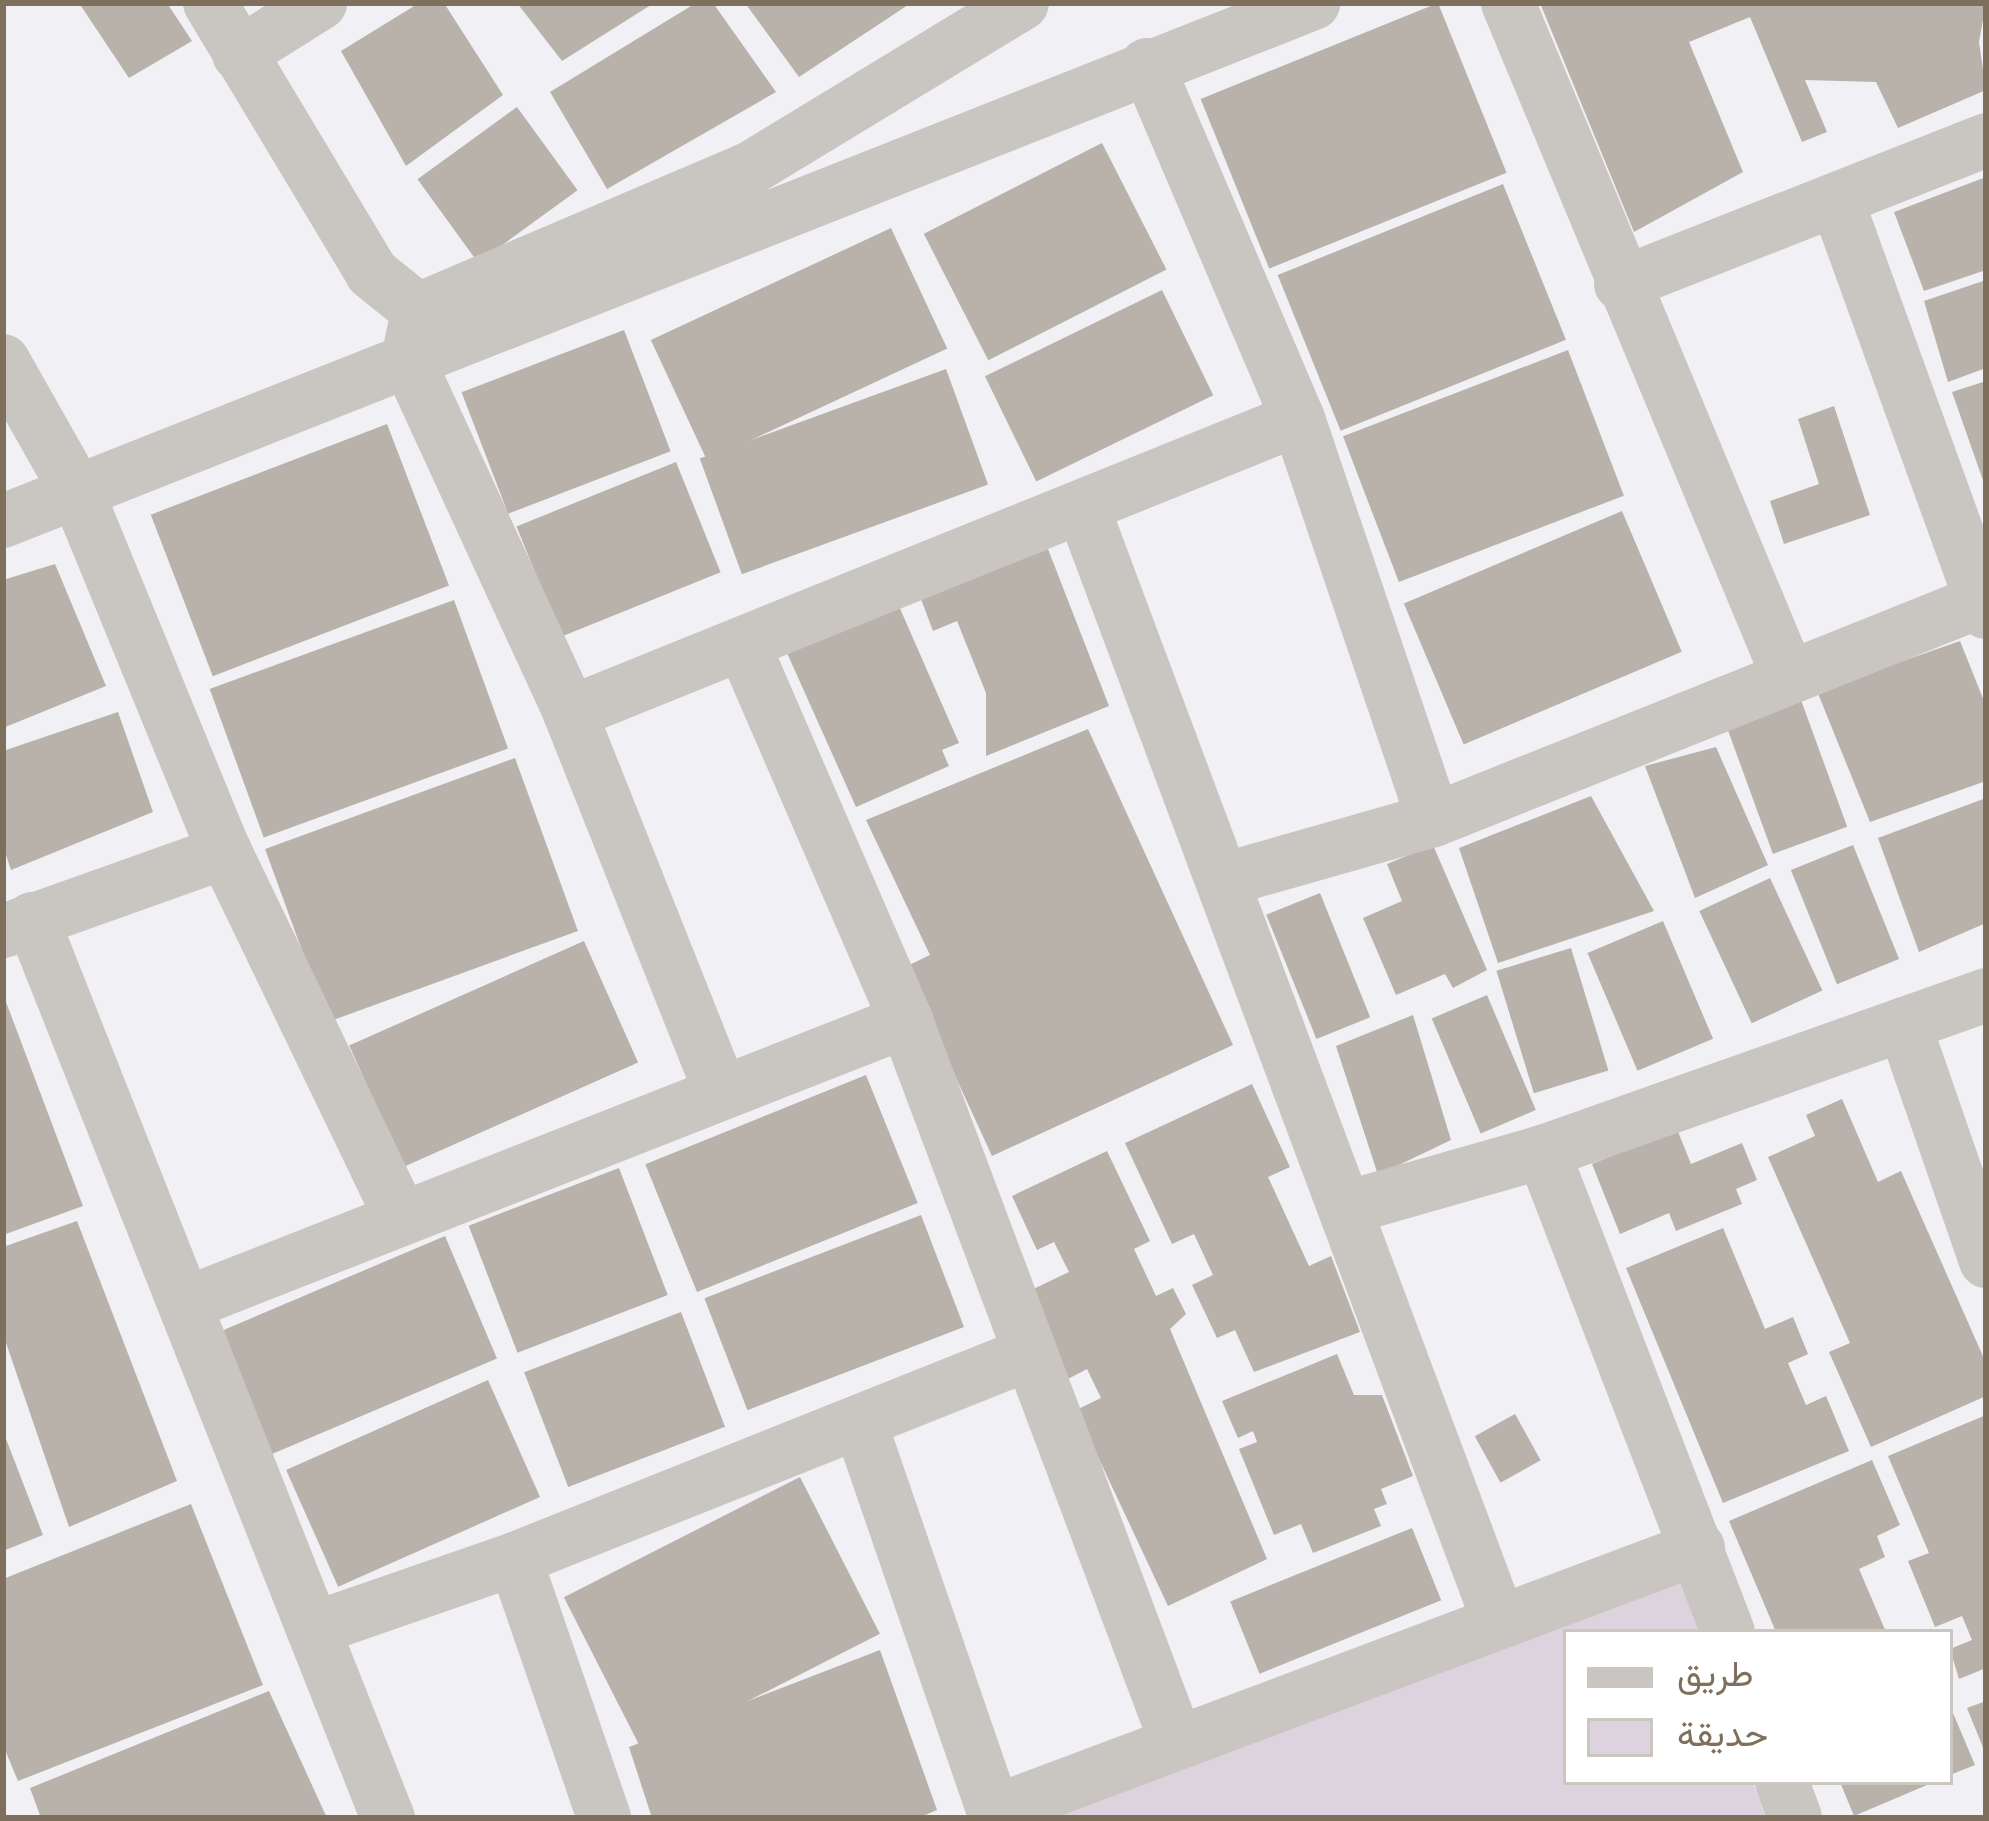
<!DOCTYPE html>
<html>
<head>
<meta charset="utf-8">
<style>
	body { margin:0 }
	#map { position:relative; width:1989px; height:1821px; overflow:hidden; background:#f0f0f5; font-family:Mulish,Vazirmatn,sans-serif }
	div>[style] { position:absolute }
	.green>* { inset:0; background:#dcd3df }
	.building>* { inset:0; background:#b8b2aa; transform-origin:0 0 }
	.street>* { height:54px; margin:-27px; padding:0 27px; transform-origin:27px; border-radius:27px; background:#c9c5c1 }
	span { translate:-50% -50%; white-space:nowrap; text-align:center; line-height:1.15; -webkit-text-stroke:12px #fff; paint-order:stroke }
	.frame { position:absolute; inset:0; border:6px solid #7e705c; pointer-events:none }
	.legend { position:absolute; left:1563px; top:1629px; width:390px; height:156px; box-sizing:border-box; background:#fff; border:3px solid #cbc6be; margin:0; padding:15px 21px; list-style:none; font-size:36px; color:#7e705c }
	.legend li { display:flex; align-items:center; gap:24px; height:60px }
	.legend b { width:60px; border:3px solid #cbc6be }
</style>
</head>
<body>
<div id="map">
	<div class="green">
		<div style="clip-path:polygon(1682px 1581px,1700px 1632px,1566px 1632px,1566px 1782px,1753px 1782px,1766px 1818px,1037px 1818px)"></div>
	</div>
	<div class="building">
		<div style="clip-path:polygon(79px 3px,167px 3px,192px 41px,129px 78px)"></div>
		<div style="clip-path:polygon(419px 3px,444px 3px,503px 95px,406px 166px,341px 51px)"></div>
		<div style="clip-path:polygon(517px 3px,654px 3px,562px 61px)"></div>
		<div style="clip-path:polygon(696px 3px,713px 3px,776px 92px,607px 189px,550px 92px)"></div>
		<div style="clip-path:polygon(745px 3px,911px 3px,799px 77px)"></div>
		<div style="left:1438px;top:3px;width:183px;height:256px;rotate:68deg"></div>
		<div style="clip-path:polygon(1540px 3px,1986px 3px,1979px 42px,1986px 90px,1898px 128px,1876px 82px,1805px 80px,1827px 132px,1802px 142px,1750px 17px,1689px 42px,1743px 172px,1634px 232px)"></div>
		<div style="left:517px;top:107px;width:103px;height:123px;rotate:54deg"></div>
		<div style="left:1102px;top:143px;width:142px;height:200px;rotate:63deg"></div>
		<div style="clip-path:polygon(1986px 177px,1986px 270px,1924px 291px,1894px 212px)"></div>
		<div style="left:1503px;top:184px;width:168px;height:243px;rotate:68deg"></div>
		<div style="left:891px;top:228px;width:133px;height:265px;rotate:65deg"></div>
		<div style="clip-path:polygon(1986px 280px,1986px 368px,1948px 382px,1924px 301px)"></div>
		<div style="left:1162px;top:290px;width:117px;height:197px;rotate:64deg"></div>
		<div style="left:624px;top:330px;width:130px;height:174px;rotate:69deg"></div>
		<div style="left:1568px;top:350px;width:156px;height:241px;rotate:69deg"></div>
		<div style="left:946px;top:369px;width:123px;height:262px;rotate:70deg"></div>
		<div style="clip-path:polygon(1986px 381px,1986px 486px,1985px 486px,1952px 392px)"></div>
		<div style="clip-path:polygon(1834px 406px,1870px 515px,1784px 544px,1770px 501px,1819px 484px,1798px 419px)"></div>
		<div style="left:387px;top:424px;width:173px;height:253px;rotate:69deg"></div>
		<div style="left:676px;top:462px;width:119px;height:172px;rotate:68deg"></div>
		<div style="left:1622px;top:511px;width:153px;height:237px;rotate:67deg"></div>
		<div style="clip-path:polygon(1048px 549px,1109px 706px,986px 756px,986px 693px,957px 621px,933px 631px,921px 599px)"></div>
		<div style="clip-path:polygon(55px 564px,106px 686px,3px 728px,3px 580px)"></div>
		<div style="left:454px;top:600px;width:158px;height:260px;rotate:70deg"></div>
		<div style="clip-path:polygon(898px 604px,959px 743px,942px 750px,949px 766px,856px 807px,787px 653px)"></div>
		<div style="clip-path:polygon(1960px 641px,1986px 706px,1986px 781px,1870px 822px,1817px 691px)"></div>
		<div style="left:1801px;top:700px;width:135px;height:79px;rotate:70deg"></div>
		<div style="clip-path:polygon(118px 712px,153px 812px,11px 870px,3px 846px,3px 751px)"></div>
		<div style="clip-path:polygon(1088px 729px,1233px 1045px,992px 1156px,905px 967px,930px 955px,866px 820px)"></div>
		<div style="clip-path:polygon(1716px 747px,1768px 865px,1695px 898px,1645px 766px)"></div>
		<div style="left:515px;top:758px;width:184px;height:266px;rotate:70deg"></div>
		<div style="clip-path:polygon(1591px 796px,1654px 911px,1498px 963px,1459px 848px)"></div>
		<div style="clip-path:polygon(1986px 798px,1986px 923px,1919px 952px,1878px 838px)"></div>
		<div style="clip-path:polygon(1433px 845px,1487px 970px,1453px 988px,1445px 974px,1396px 995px,1363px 918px,1402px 901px,1387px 864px)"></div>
		<div style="left:1853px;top:845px;width:123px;height:67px;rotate:68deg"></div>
		<div style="left:1770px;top:878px;width:124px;height:78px;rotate:65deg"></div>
		<div style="left:1320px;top:893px;width:134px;height:58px;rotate:68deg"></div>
		<div style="left:1663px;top:921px;width:128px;height:82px;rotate:67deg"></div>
		<div style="left:584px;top:941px;width:133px;height:257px;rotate:66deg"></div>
		<div style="left:1571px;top:948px;width:128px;height:78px;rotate:73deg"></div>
		<div style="clip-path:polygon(3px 994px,83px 1206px,3px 1235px)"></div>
		<div style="left:1487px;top:995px;width:125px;height:60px;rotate:67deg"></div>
		<div style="clip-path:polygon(1413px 1015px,1451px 1140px,1378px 1175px,1336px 1046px)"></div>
		<div style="left:866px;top:1075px;width:138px;height:238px;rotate:68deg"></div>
		<div style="clip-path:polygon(1252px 1084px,1290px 1167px,1268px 1177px,1309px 1266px,1331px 1256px,1360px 1332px,1254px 1372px,1235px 1330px,1217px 1338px,1192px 1285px,1213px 1275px,1194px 1234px,1172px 1244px,1125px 1143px)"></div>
		<div style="clip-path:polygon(1842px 1099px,1878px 1182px,1901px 1171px,1986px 1363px,1986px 1396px,1871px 1447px,1829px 1352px,1850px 1343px,1768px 1157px,1815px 1136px,1806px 1115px)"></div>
		<div style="clip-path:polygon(1677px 1129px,1691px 1164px,1742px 1143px,1757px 1180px,1736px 1189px,1742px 1204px,1676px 1231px,1669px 1213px,1620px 1234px,1592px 1164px)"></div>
		<div style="clip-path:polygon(1107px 1151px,1150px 1241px,1134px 1249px,1156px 1296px,1173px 1288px,1186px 1314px,1170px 1329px,1267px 1559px,1168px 1606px,1076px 1410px,1101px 1398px,1087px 1369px,1068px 1379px,1027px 1292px,1069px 1272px,1054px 1242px,1037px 1250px,1012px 1196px)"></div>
		<div style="left:619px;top:1168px;width:136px;height:161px;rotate:69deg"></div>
		<div style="left:921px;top:1215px;width:120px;height:232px;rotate:69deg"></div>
		<div style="clip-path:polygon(77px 1221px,177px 1481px,69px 1527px,3px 1334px,3px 1247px)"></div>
		<div style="clip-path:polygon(1723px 1228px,1765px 1329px,1793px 1317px,1808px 1354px,1788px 1363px,1806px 1405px,1826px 1396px,1849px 1451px,1723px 1503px,1626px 1268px)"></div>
		<div style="left:445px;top:1236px;width:133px;height:245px;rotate:67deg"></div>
		<div style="left:681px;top:1312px;width:123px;height:168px;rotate:69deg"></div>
		<div style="clip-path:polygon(1337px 1354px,1354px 1395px,1382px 1395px,1413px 1476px,1381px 1489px,1387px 1504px,1374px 1509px,1381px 1526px,1313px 1553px,1301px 1524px,1274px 1535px,1239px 1449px,1257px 1442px,1253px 1431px,1238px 1438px,1222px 1401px)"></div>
		<div style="left:488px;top:1380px;width:128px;height:221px;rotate:66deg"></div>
		<div style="left:1515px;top:1414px;width:53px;height:46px;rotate:61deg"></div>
		<div style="clip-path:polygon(1986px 1415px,1986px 1668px,1959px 1679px,1950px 1649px,1972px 1640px,1962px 1616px,1935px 1627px,1908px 1561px,1929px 1553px,1888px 1456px)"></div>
		<div style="clip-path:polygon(3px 1431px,43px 1535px,3px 1551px)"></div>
		<div style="clip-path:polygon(1872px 1460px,1900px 1525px,1877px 1536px,1885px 1557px,1859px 1569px,1886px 1632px,1776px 1632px,1729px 1521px)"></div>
		<div style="left:800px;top:1477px;width:176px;height:265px;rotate:63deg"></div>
		<div style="clip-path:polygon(191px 1504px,263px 1685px,18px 1781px,3px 1745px,3px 1579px)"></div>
		<div style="left:1412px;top:1528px;width:78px;height:196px;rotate:68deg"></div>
		<div style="clip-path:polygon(880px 1650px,937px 1810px,918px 1818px,652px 1818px,629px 1747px)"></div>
		<div style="clip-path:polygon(269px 1691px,327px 1818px,41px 1818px,30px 1788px)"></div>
		<div style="clip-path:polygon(1986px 1701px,1986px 1755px,1967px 1708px)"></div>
		<div style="clip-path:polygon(1950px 1706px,1975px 1765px,1950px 1775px)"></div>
		<div style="clip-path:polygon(1840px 1782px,1934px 1782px,1854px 1816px)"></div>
	</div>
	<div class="street">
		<div style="left:210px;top:3px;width:315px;rotate:59deg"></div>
		<div style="left:372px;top:273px;width:59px;rotate:38.8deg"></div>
		<div style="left:418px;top:310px;width:362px;rotate:-23.1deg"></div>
		<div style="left:751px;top:168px;width:317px;rotate:-31.3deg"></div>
		<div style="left:1508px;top:3px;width:731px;rotate:67.4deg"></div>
		<div style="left:239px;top:54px;width:96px;rotate:-32.2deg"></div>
		<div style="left:1147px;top:65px;width:385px;rotate:66.9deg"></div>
		<div style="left:1298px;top:419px;width:423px;rotate:71.3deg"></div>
		<div style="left:1838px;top:204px;width:434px;rotate:70.1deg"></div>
		<div style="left:1621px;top:284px;width:392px;rotate:-21.5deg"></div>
		<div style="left:415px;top:326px;width:35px;rotate:102deg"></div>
		<div style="left:408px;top:360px;width:388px;rotate:65.3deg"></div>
		<div style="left:570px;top:713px;width:409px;rotate:68.3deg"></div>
		<div style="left:3px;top:361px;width:150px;rotate:60.5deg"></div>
		<div style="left:77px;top:492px;width:389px;rotate:67.7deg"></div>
		<div style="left:225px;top:852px;width:406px;rotate:64.3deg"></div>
		<div style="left:1084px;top:511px;width:1183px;rotate:69.51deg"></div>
		<div style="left:3px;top:521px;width:1409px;rotate:-21.57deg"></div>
		<div style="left:743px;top:644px;width:411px;rotate:66.6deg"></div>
		<div style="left:906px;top:1021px;width:769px;rotate:69.44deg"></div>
		<div style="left:570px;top:713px;width:785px;rotate:-21.99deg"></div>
		<div style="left:1223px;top:880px;width:219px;rotate:-15.9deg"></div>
		<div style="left:1434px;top:820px;width:589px;rotate:-21.82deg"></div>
		<div style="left:32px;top:919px;width:967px;rotate:68.4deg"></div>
		<div style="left:3px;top:931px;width:236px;rotate:-19.6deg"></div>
		<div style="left:1904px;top:1024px;width:251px;rotate:70.9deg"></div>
		<div style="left:1543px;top:1152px;width:514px;rotate:68.92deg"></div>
		<div style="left:1346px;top:1208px;width:205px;rotate:-15.9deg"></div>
		<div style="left:1543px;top:1152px;width:470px;rotate:-19.5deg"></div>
		<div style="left:185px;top:1304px;width:775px;rotate:-21.43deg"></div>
		<div style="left:861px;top:1426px;width:415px;rotate:71deg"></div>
		<div style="left:515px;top:1559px;width:274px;rotate:71deg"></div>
		<div style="left:313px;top:1629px;width:214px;rotate:-19.1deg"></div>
		<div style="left:515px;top:1559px;width:550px;rotate:-21.76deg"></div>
		<div style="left:1782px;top:1782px;width:38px;rotate:70deg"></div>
		<div style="left:994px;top:1812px;width:752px;rotate:-20.56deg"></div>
	</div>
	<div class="frame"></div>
	<ul class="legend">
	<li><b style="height:15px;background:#c9c5c1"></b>طريق</li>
	<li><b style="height:33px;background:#dcd3df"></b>حديقة</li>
	</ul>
</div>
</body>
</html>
